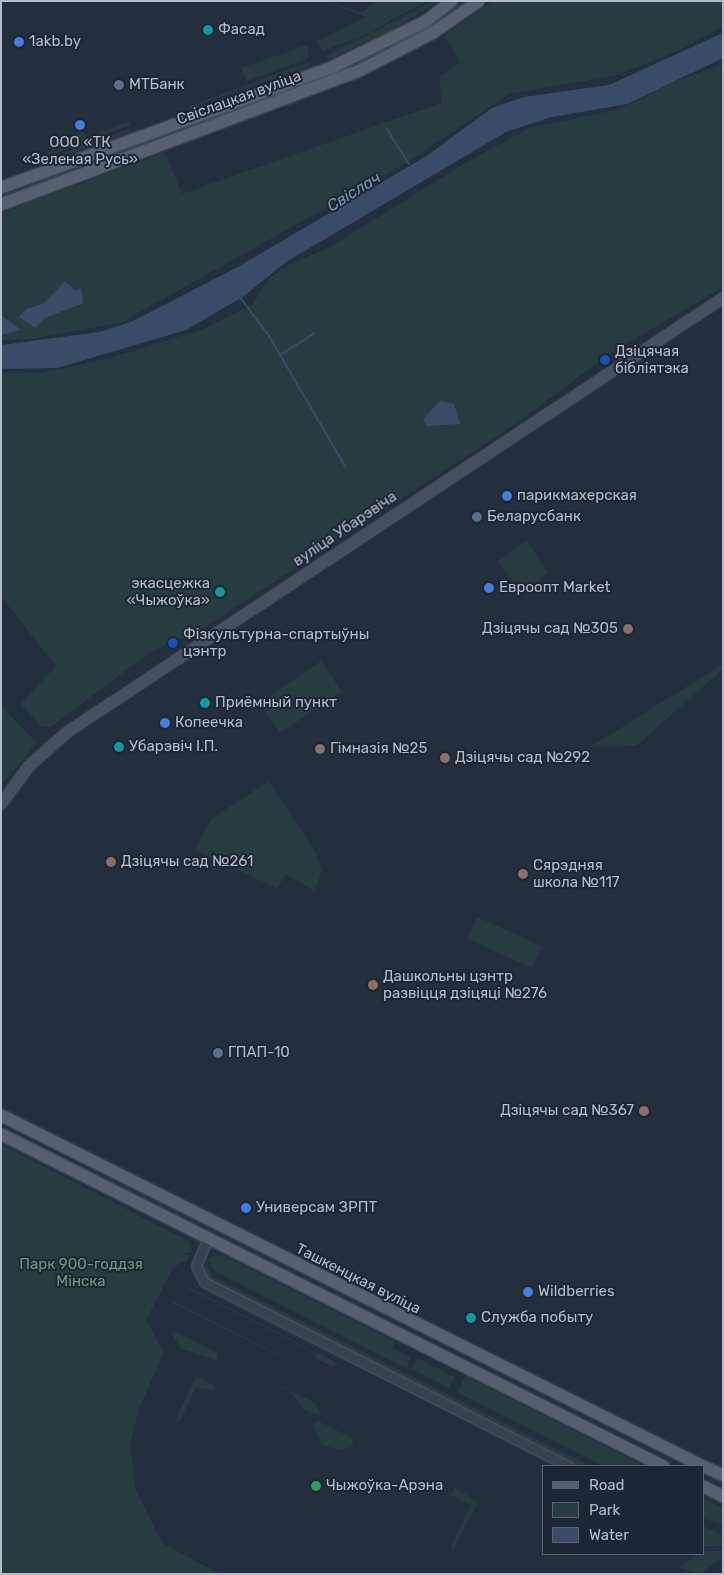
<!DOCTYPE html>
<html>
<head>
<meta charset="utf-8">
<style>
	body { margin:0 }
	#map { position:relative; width:724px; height:1575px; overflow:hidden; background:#242f3e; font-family:Rubik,sans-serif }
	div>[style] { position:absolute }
	.green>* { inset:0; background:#263c3f; transform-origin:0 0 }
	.water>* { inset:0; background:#394c67 }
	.stream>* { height:2px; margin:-1px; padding:0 1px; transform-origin:1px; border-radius:1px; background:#394c67 }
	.roads { filter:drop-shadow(0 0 1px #565f6c) drop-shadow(0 0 1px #565f6c) }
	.tertiary>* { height:9px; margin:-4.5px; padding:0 4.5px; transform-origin:4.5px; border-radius:4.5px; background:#38414e }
	.secondary>* { height:10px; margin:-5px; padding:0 5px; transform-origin:5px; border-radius:5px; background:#465061 }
	.primary>* { height:11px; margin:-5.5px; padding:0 5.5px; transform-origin:5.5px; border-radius:5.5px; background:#56606e }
	.dots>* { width:14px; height:14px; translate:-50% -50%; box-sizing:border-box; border:2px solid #1d2633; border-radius:50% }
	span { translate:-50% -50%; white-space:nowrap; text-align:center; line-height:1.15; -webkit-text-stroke:4px #1d2633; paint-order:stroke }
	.poi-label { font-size:15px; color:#b4bcc9 }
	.left { translate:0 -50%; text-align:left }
	.right { translate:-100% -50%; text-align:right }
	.street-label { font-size:15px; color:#b4bcc9 }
	.park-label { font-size:15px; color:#6b9a76 }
	.water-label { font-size:16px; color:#7c92b1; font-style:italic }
	.frame { position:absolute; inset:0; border:2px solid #b4bcc9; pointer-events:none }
	.legend { position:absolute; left:542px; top:1465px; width:162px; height:90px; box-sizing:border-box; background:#1d2633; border:1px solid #59626f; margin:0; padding:6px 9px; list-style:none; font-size:15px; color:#b4bcc9 }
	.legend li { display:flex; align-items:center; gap:10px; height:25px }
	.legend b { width:25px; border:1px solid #59626f }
</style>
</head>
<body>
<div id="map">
	<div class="green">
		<div style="clip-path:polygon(325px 1px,362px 12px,377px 1px,427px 1px,363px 36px,322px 51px,317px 41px,366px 17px)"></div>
		<div style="clip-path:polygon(433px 1px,439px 1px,390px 31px,332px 58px,324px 57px)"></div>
		<div style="clip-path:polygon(464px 1px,469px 1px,430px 28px,345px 70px,169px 135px,386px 48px)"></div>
		<div style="clip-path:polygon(493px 1px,723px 1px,723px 26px,682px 49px,614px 76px,509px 94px,408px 162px,122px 322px,33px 339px,1px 340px,1px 213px,165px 152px,182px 194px,441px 103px,440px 76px,461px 62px,444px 36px)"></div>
		<div style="clip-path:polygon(307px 45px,309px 58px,247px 81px,241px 68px)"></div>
		<div style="clip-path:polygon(312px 61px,309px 66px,190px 108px,190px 106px)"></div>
		<div style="clip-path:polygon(723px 64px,723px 287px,611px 353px,510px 428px,196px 633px,150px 652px,51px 727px,42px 727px,20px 704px,56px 666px,1px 596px,1px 372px,41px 373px,106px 359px,204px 329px,253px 304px,269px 278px,290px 264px,330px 247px,465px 163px,529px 128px,620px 109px,668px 84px)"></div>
		<div style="clip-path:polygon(129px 121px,130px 125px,32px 163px,29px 157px,51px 152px,57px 134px,67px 138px,83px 132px,87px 138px)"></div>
		<div style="clip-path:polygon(132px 128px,128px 133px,32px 167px,63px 153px)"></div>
		<div style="clip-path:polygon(160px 136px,160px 138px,1px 199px,1px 196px)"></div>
		<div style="left:526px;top:541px;width:39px;height:35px;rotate:54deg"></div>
		<div style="left:321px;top:661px;width:37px;height:74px;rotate:56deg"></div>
		<div style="clip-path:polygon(723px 664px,723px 669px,636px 746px,590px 747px)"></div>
		<div style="clip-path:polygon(1px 706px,37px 743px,1px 785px)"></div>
		<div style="clip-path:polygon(269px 781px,316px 853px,322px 871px,314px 891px,286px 874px,277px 888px,194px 850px,211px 819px)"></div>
		<div style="left:477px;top:917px;width:71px;height:24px;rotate:24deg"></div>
		<div style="clip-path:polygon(1px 1144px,190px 1242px,192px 1252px,180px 1255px,189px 1255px,188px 1259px,173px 1268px,146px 1320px,164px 1353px,139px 1408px,130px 1445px,136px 1490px,162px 1543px,220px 1574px,1px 1574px)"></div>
		<div style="clip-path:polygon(214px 1255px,225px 1256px,395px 1342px,392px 1348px,410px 1357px,407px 1369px,216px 1272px,208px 1260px)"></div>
		<div style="clip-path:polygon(205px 1263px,214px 1277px,590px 1466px,579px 1466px,207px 1280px,202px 1271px)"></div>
		<div style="clip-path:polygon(183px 1280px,339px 1358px,341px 1360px)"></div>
		<div style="clip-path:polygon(187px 1288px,188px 1287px,339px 1364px,332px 1367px,315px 1358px,317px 1354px)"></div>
		<div style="clip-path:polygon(173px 1301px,331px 1381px,172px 1303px)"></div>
		<div style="clip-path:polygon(178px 1332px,217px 1353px,218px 1361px,181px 1349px,173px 1335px)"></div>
		<div style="left:417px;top:1358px;width:42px;height:12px;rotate:27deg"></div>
		<div style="clip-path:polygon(466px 1376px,643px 1466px,603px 1466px,457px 1392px)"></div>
		<div style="clip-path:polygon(199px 1378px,214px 1385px,215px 1391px,196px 1387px,180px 1421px,176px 1420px,194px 1380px)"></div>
		<div style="clip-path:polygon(268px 1380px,315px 1403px,321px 1416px,305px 1410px,293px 1394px)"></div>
		<div style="clip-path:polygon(318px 1421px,352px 1438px,353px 1446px,340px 1450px,321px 1444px,313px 1424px)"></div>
		<div style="clip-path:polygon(455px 1488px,478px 1502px,454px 1549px,451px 1547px,471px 1505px,451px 1495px)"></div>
		<div style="clip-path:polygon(703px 1498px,723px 1508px,723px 1525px,703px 1518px)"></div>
		<div style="clip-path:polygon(703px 1526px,723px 1535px,723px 1546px,703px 1546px)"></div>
		<div style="clip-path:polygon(705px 1551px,723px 1551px,723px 1557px,700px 1574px,678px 1567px)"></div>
	</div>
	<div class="water">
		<div style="clip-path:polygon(723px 33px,723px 58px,627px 104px,552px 117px,506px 132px,286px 262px,244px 296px,186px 330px,57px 368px,1px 369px,1px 345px,100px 332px,133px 321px,236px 268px,425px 157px,492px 108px,524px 97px,609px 85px)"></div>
		<div style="clip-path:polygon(65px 281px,75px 291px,81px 288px,83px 303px,45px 318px,35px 328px,19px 317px,26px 309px,43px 304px)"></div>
		<div style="clip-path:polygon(1px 315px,21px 330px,1px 335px)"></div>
		<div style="clip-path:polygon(440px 401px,454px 404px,460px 424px,426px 426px,423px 419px)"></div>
	</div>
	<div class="stream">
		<div style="left:386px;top:128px;width:43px;rotate:57.4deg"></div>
		<div style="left:239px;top:296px;width:50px;rotate:53.1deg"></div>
		<div style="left:269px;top:336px;width:151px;rotate:59.7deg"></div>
		<div style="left:280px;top:355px;width:41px;rotate:-32.2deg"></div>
	</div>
	<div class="roads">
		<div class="tertiary">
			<div style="left:208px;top:1238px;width:30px;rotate:113deg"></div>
			<div style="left:196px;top:1266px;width:18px;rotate:63deg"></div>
			<div style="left:204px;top:1282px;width:409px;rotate:26.8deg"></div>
		</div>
		<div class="secondary">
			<div style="left:1px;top:804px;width:47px;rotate:-53.6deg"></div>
			<div style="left:29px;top:766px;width:50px;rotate:-41.7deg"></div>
			<div style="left:66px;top:733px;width:788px;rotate:-33.51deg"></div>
		</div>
		<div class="primary">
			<div style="left:1px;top:187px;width:351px;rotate:-20deg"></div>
			<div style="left:331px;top:67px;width:105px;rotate:-26.1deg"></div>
			<div style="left:425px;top:21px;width:33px;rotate:-38deg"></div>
			<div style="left:1px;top:204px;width:382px;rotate:-20.5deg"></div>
			<div style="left:359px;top:70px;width:83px;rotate:-27.2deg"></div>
			<div style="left:433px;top:32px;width:55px;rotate:-34.6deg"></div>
			<div style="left:1px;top:1115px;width:785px;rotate:26.57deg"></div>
			<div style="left:1px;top:1134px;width:741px;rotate:26.63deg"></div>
			<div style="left:703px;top:1466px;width:22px;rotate:24deg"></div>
			<div style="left:703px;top:1486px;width:22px;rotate:27deg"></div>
		</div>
	</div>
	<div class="dots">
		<div style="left:208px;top:30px;background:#0f9aa8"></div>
		<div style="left:19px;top:42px;background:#3f7fe0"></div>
		<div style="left:119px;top:85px;background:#5c6f8a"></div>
		<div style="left:80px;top:125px;background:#3f7fe0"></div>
		<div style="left:605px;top:360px;background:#1a4fb4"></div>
		<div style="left:507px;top:496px;background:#3f7fe0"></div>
		<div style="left:477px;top:517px;background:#5c6f8a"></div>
		<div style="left:489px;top:588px;background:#3f7fe0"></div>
		<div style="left:220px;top:592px;background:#0f9aa8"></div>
		<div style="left:628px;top:629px;background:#8d6e63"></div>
		<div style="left:173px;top:643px;background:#1a4fb4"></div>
		<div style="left:205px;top:703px;background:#0f9aa8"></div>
		<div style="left:165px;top:723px;background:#3f7fe0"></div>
		<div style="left:119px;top:747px;background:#0f9aa8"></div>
		<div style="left:320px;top:749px;background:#8d6e63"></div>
		<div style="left:445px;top:758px;background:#8d6e63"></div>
		<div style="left:111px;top:862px;background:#8d6e63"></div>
		<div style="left:523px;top:874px;background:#8d6e63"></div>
		<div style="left:373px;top:985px;background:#8d6e63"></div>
		<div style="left:218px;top:1053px;background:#5c6f8a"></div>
		<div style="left:644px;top:1111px;background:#8d6e63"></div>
		<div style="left:246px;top:1208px;background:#3f7fe0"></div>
		<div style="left:528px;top:1292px;background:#3f7fe0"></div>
		<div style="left:471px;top:1318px;background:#0f9aa8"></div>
		<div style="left:316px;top:1486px;background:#2e9e5b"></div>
	</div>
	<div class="poi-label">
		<span class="left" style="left:218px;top:30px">Фасад</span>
		<span class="left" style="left:29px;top:42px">1akb.by</span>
		<span class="left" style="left:129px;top:85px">МТБанк</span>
		<span style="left:80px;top:151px">ООО «ТК<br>«Зеленая Русь»</span>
		<span class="left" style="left:615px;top:360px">Дзіцячая<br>бібліятэка</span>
		<span class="left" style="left:517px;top:496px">парикмахерская</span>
		<span class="left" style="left:487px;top:517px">Беларусбанк</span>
		<span class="right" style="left:210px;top:592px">экасцежка<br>«Чыжоўка»</span>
		<span class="left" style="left:499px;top:588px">Евроопт Market</span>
		<span class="right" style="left:618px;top:629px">Дзіцячы сад №305</span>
		<span class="left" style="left:183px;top:643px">Фізкультурна-спартыўны<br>цэнтр</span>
		<span class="left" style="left:215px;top:703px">Приёмный пункт</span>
		<span class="left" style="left:175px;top:723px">Копеечка</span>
		<span class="left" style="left:129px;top:747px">Убарэвіч І.П.</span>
		<span class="left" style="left:330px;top:749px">Гімназія №25</span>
		<span class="left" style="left:455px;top:758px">Дзіцячы сад №292</span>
		<span class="left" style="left:121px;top:862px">Дзіцячы сад №261</span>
		<span class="left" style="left:533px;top:874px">Сярэдняя<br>школа №117</span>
		<span class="left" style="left:383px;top:985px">Дашкольны цэнтр<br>развіцця дзіцяці №276</span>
		<span class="left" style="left:228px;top:1053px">ГПАП-10</span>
		<span class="right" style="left:634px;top:1111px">Дзіцячы сад №367</span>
		<span class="left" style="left:256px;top:1208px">Универсам ЗРПТ</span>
		<span class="left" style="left:538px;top:1292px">Wildberries</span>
		<span class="left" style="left:481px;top:1318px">Служба побыту</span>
		<span class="left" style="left:326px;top:1486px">Чыжоўка-Арэна</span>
	</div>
	<div class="street-label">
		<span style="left:239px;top:98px;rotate:-20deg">Свіслацкая вуліца</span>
		<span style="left:345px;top:529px;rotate:-34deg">вуліца Убарэвіча</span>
		<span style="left:358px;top:1279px;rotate:27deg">Ташкенцкая вуліца</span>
	</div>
	<div class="park-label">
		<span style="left:81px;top:1273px">Парк 900-годдзя<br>Мінска</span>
	</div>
	<div class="water-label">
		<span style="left:354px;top:192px;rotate:-32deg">Свіслач</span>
	</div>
	<div class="frame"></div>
	<ul class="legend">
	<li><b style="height:6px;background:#56606e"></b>Road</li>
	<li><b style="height:14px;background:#263c3f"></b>Park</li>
	<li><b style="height:14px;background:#394c67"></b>Water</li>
	</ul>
</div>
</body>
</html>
